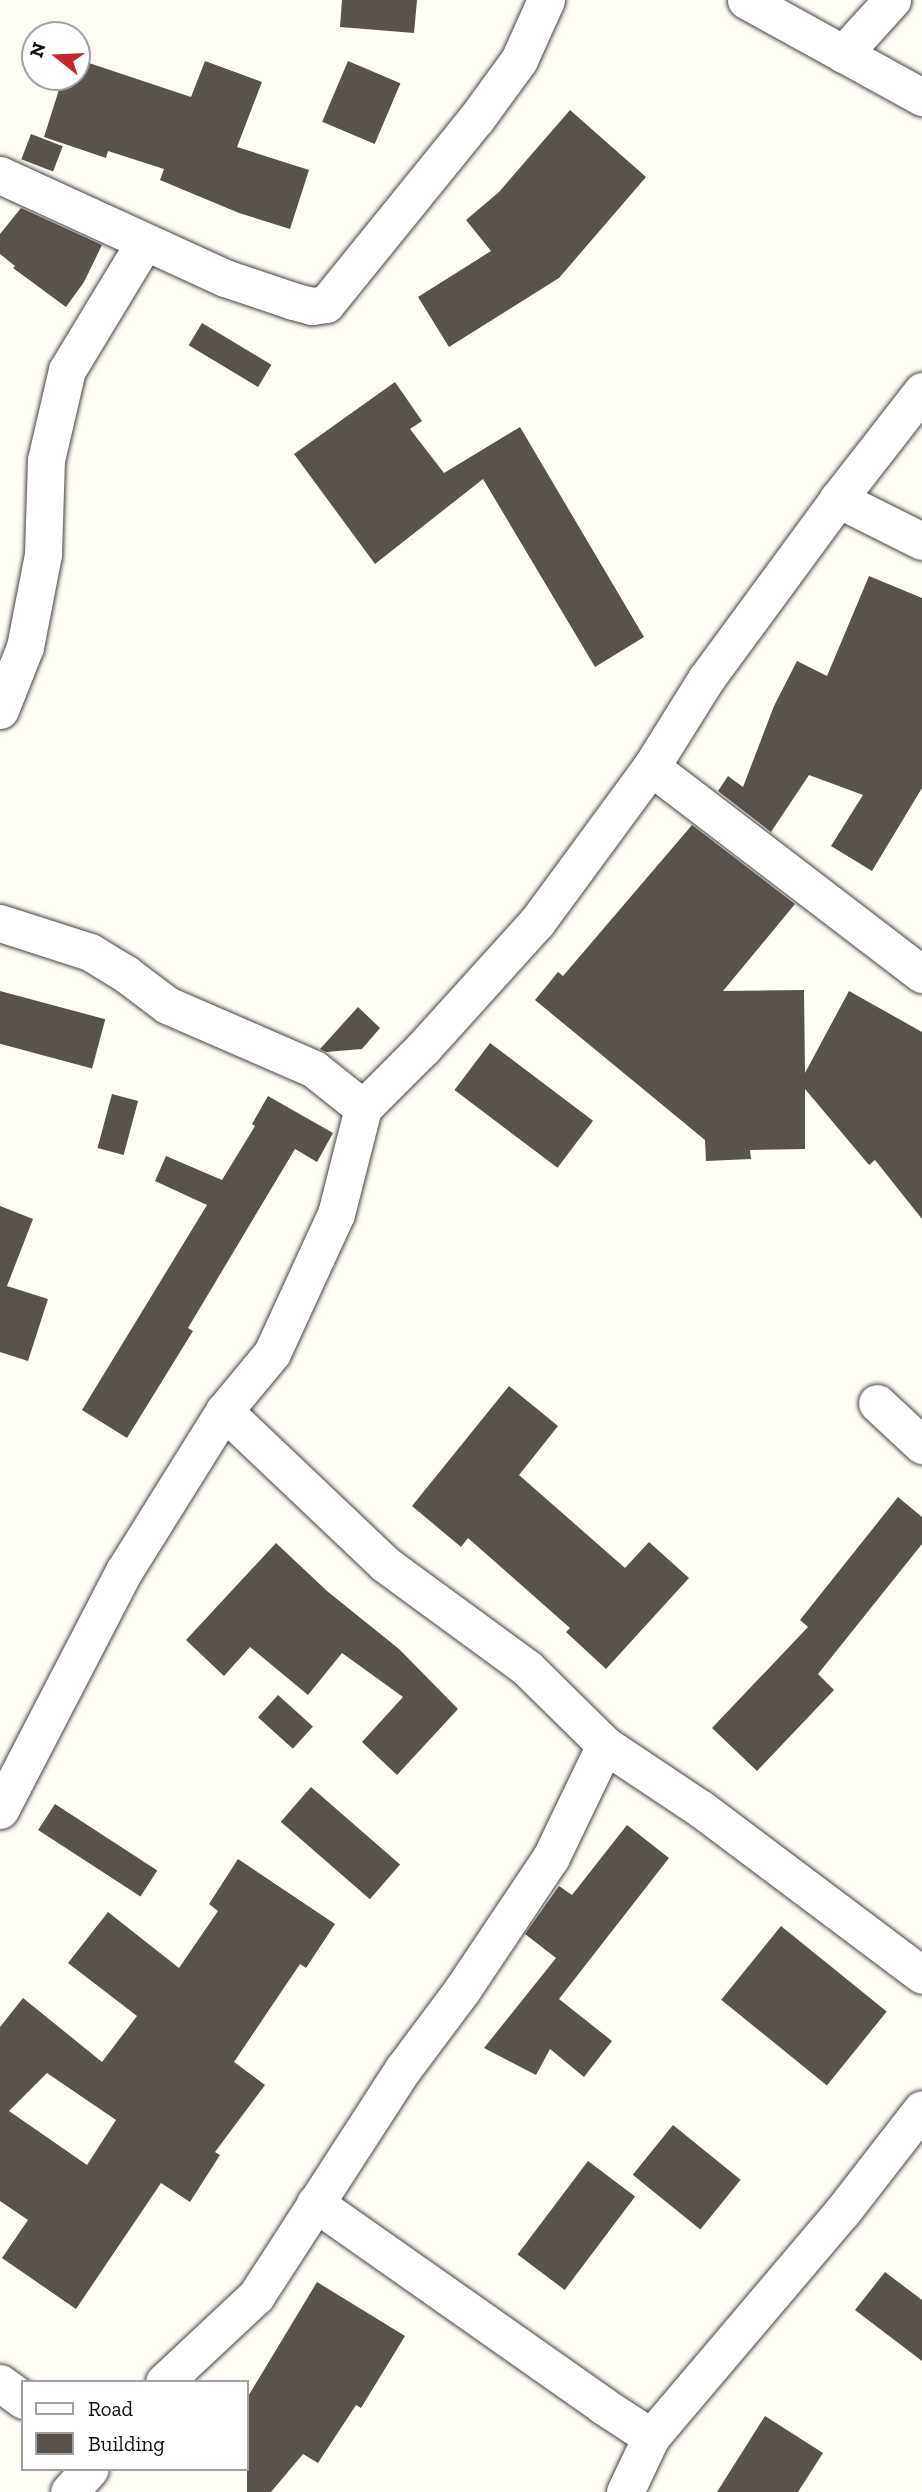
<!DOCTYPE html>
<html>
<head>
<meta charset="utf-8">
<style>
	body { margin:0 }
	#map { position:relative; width:922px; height:2492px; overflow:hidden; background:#fffdf5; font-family:"Zilla Slab",serif }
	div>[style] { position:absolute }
	.building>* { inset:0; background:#5a524d; transform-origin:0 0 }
	.roads { filter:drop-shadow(0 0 2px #444) drop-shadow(0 0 2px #444) }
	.minor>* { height:37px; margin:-18.5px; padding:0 18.5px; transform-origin:18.5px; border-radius:18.5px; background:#fff }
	span { translate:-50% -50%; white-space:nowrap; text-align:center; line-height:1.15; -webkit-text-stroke:7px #fff; paint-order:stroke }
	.legend { position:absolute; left:21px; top:2380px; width:228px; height:91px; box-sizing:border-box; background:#fff; border:2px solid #a0a0a0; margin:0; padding:9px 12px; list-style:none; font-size:21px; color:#111 }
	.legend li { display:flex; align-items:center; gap:14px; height:35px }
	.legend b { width:35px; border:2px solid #a0a0a0 }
	.north { position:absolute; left:21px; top:21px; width:70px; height:70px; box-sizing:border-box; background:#fff; border:2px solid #a0a0a0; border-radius:50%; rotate:288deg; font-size:19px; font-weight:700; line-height:28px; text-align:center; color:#111 }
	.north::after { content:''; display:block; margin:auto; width:24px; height:32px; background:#c4262e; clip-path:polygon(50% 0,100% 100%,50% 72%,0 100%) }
</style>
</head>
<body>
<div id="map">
	<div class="building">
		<div style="clip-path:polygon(342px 0,417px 0,414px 33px,340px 27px)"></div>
		<div style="clip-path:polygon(77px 59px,191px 97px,205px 61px,262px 82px,237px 147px,309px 170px,290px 229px,239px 213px,160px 180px,164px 169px,108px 151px,106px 158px,44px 137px,63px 77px,77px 77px)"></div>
		<div style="left:348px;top:61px;width:57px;height:66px;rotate:23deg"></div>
		<div style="clip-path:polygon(570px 110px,646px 177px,559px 278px,449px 347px,418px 297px,491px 251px,466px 220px,499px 192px)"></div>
		<div style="left:31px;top:134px;width:34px;height:27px;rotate:21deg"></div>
		<div style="clip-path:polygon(21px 208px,102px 245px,84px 282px,66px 307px,13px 268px,15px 266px,0 254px,0 234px)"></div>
		<div style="left:202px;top:323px;width:81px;height:26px;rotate:31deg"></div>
		<div style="clip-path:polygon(395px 382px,422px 421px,410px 429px,444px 473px,520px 427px,644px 637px,595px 667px,483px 479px,375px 564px,294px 454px)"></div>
		<div style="clip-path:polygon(869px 576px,922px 598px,922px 788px,872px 871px,831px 846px,863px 795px,809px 775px,771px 832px,718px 791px,728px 776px,743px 787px,774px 706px,797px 661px,827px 676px)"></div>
		<div style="clip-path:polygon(692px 825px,795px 904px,723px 991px,804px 990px,805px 1073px,849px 991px,922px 1032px,922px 1219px,875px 1160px,869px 1165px,805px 1089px,805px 1149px,750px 1150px,751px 1159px,706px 1161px,705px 1140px,535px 1000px,558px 972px,563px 976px)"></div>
		<div style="left:0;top:991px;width:109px;height:51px;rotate:15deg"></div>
		<div style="clip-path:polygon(358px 1007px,380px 1028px,362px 1049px,326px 1052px,320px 1049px)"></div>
		<div style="left:490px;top:1043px;width:129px;height:59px;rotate:37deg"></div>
		<div style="left:112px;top:1094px;width:27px;height:56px;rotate:15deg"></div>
		<div style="clip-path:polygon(268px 1096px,333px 1133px,317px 1162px,295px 1149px,188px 1328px,193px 1331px,127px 1438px,82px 1410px,207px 1205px,155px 1181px,166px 1156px,222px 1180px,255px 1126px,252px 1124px)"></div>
		<div style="clip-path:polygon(0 1206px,33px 1219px,7px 1286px,48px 1299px,28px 1361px,0 1352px)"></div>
		<div style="clip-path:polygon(509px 1386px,558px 1426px,519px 1475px,625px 1568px,649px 1542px,689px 1578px,606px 1669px,566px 1632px,570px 1628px,468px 1538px,461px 1547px,412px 1506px)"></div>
		<div style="clip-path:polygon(898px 1497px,922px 1517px,922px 1544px,818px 1674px,834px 1690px,757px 1771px,712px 1728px,808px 1627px,800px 1620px)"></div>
		<div style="clip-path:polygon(276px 1543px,327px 1591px,399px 1649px,458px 1709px,397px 1775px,362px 1742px,403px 1697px,342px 1653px,308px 1695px,250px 1647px,224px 1676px,186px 1640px)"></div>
		<div style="left:278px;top:1695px;width:47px;height:30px;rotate:42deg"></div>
		<div style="left:311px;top:1787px;width:118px;height:46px;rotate:41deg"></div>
		<div style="left:55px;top:1804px;width:122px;height:31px;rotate:33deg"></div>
		<div style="clip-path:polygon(627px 1825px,669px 1858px,559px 1999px,612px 2041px,584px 2077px,550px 2049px,536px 2075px,484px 2048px,556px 1958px,525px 1934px,559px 1886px,572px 1895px)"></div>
		<div style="clip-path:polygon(evenodd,238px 1859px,335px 1924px,306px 1968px,300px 1964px,234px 2062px,265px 2085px,215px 2152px,220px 2155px,190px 2202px,161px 2183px,76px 2309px,2px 2258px,28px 2220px,0 2201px,0 2027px,23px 1998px,102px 2062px,137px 2016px,68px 1963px,108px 1912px,179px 1968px,218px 1911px,209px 1904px,238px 1859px,47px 2073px,116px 2120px,87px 2165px,9px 2111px,47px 2073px)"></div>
		<div style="left:781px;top:1926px;width:136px;height:95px;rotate:39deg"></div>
		<div style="left:673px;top:2125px;width:87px;height:64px;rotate:39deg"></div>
		<div style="left:588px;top:2161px;width:59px;height:117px;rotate:37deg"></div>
		<div style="clip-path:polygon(885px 2272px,922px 2300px,922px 2361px,855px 2310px)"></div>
		<div style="clip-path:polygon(317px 2282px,405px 2336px,361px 2408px,356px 2405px,318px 2463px,303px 2454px,271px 2492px,247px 2492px,247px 2398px)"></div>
		<div style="clip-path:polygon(765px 2416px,823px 2453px,798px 2492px,717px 2492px)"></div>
	</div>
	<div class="roads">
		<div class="minor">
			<div style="left:746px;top:0;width:201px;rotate:28.9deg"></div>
			<div style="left:843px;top:54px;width:73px;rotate:-47.8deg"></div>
			<div style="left:0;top:175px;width:247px;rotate:24.6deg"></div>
			<div style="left:225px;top:278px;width:72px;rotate:18.7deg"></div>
			<div style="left:293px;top:301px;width:20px;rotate:15deg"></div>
			<div style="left:312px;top:306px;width:14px;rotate:-8deg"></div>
			<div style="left:326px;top:304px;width:238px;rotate:-51deg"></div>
			<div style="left:476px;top:119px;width:73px;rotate:-53.9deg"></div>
			<div style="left:519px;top:60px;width:66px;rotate:-65.8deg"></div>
			<div style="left:838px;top:499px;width:94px;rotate:26.6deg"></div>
			<div style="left:0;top:710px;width:68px;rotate:-68.4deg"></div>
			<div style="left:25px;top:647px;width:95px;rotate:-79deg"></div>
			<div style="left:43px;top:554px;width:94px;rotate:-88.2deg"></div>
			<div style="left:46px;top:460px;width:92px;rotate:-76.9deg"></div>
			<div style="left:67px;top:370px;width:149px;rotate:-58.8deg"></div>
			<div style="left:651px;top:767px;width:341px;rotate:37.4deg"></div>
			<div style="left:0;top:923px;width:95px;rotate:17.9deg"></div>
			<div style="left:90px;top:952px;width:42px;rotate:31.4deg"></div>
			<div style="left:126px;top:974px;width:51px;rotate:37.1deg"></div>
			<div style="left:167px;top:1005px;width:160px;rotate:23.5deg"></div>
			<div style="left:314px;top:1069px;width:63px;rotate:38.5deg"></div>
			<div style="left:877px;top:1403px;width:62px;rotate:43deg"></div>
			<div style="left:224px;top:1411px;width:222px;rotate:43.5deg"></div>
			<div style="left:385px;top:1564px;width:176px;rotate:36.2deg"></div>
			<div style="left:527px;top:1668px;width:110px;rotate:44.6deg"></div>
			<div style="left:605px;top:1745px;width:115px;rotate:33.7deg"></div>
			<div style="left:701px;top:1809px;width:276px;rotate:36.9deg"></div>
			<div style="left:0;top:1810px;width:269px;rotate:-62.6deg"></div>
			<div style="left:124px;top:1571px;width:189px;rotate:-58deg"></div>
			<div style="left:224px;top:1411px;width:75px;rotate:-50.4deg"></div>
			<div style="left:272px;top:1353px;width:153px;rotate:-65.3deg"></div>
			<div style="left:336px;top:1214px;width:109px;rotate:-75.7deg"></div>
			<div style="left:363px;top:1108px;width:85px;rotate:-45deg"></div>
			<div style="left:423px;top:1048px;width:170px;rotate:-47.9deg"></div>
			<div style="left:537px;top:922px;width:192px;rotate:-53.7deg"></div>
			<div style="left:651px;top:767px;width:104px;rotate:-58deg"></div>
			<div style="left:706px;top:679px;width:223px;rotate:-53.7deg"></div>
			<div style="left:838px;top:499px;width:137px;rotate:-52.1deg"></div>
			<div style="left:315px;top:2203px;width:351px;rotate:35.1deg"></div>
			<div style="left:602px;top:2405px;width:59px;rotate:33.1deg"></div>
			<div style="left:164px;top:2382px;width:126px;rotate:-43.1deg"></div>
			<div style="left:256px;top:2296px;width:270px;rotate:-57.1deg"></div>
			<div style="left:403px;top:2069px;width:99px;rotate:-53.2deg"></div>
			<div style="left:462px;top:1990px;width:160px;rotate:-56.2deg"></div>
			<div style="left:551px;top:1857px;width:124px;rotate:-64.3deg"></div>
			<div style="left:0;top:2383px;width:29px;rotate:36deg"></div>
			<div style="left:69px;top:2492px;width:31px;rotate:-48deg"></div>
			<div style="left:625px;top:2492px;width:61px;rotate:-64.7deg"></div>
			<div style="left:651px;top:2437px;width:295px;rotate:-49.7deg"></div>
			<div style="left:842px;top:2212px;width:130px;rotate:-52.2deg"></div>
		</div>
	</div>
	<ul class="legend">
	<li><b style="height:9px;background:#fff"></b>Road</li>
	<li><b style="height:19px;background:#5a524d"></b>Building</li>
	</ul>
	<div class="north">N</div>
</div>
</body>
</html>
